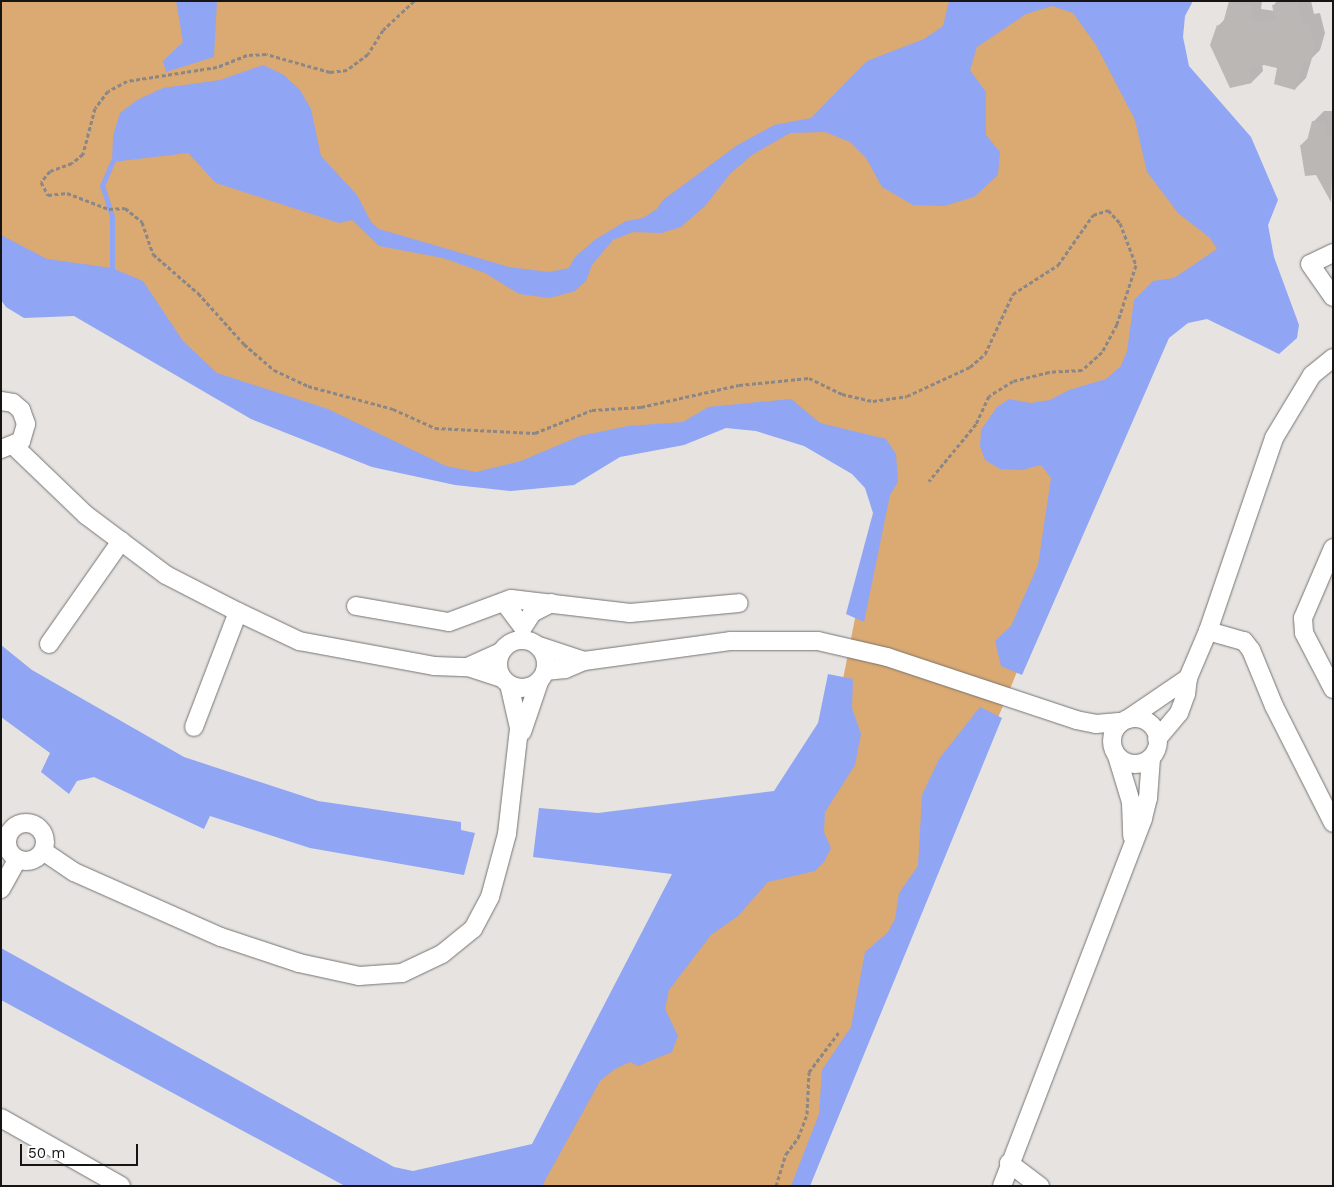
<!DOCTYPE html>
<html>
<head>
<meta charset="utf-8">
<style>
	body { margin:0 }
	#map { position:relative; width:1334px; height:1187px; overflow:hidden; background:#e6e3e1; font-family:"Work Sans",sans-serif }
	div>[style] { position:absolute }
	.green>* { inset:0; background:#dba972 }
	.water>* { inset:0; background:#90a5f3 }
	.shadow>* { inset:0; background:#0003 }
	.stream>* { height:5px; margin:-2.5px; padding:0 2.5px; transform-origin:2.5px; border-radius:2.5px; background:#90a5f3 }
	.building>* { inset:0; background:#bab7b4 }
	.path>* { height:3px; margin-top:-1.5px; transform-origin:0; background:repeating-linear-gradient(90deg,#8a8786 0 4px,transparent 0 6.5px) }
	.roads { filter:drop-shadow(0 0 1px #767471) drop-shadow(0 0 1px #767471) }
	.minor>* { height:18px; margin:-9px; padding:0 9px; transform-origin:9px; border-radius:9px; background:#fff }
	.minor>.ring { margin:-9px; padding:0; box-sizing:content-box; background:none; border:18px solid #fff; border-radius:50% }
	span { translate:-50% -50%; white-space:nowrap; text-align:center; line-height:1.15; -webkit-text-stroke:5px #fff; paint-order:stroke }
	.frame { position:absolute; inset:0; border:2px solid #161514; pointer-events:none }
	.scale { position:absolute; left:20px; top:1144px; width:118px; height:22px; box-sizing:border-box; border:2px solid #161514; border-top:0; padding-left:6px; font-size:15px; line-height:18px; white-space:nowrap; color:#161514; -webkit-text-stroke:4px #fff; paint-order:stroke }
</style>
</head>
<body>
<div id="map">
	<div class="green">
		<div style="clip-path:polygon(1px 1px,1141px 1px,1253px 269px,1159px 329px,804px 1186px,529px 1186px,678px 897px,827px 760px,882px 482px,740px 415px,471px 480px,215px 386px,1px 246px)"></div>
	</div>
	<div class="water">
		<div style="clip-path:polygon(176px 1px,217px 1px,214px 57px,166px 72px,163px 61px,183px 42px)"></div>
		<div style="clip-path:polygon(949px 1px,1193px 1px,1185px 16px,1183px 37px,1189px 66px,1251px 137px,1278px 200px,1268px 225px,1274px 257px,1299px 325px,1297px 338px,1279px 354px,1207px 319px,1188px 323px,1169px 338px,1022px 675px,1001px 666px,995px 641px,1011px 626px,1038px 565px,1051px 478px,1041px 465px,1022px 470px,1000px 469px,985px 460px,980px 446px,981px 430px,997px 407px,1009px 399px,1030px 403px,1050px 400px,1069px 390px,1106px 379px,1121px 366px,1127px 351px,1134px 300px,1153px 281px,1174px 278px,1217px 249px,1210px 238px,1178px 213px,1147px 172px,1135px 120px,1096px 45px,1073px 13px,1052px 6px,1026px 14px,977px 47px,970px 70px,986px 92px,986px 135px,1000px 152px,998px 175px,974px 197px,944px 206px,913px 205px,882px 187px,866px 158px,850px 142px,825px 132px,790px 133px,752px 155px,730px 174px,705px 206px,681px 227px,661px 233px,633px 232px,613px 240px,592px 265px,586px 281px,575px 291px,550px 298px,519px 294px,485px 273px,443px 258px,379px 246px,352px 220px,339px 223px,216px 183px,188px 153px,112px 162px,113px 136px,120px 113px,137px 100px,163px 88px,220px 80px,263px 65px,284px 75px,300px 90px,311px 109px,321px 156px,357px 195px,371px 222px,379px 229px,509px 267px,549px 272px,569px 268px,575px 257px,596px 239px,626px 221px,643px 218px,657px 209px,663px 200px,736px 146px,774px 125px,811px 118px,867px 61px,924px 39px,943px 26px)"></div>
		<div style="clip-path:polygon(1px 235px,47px 259px,112px 268px,143px 281px,183px 341px,217px 373px,328px 409px,446px 466px,476px 472px,521px 461px,580px 436px,628px 426px,683px 422px,708px 407px,791px 399px,820px 423px,886px 439px,896px 454px,898px 482px,890px 495px,864px 622px,846px 614px,873px 513px,865px 488px,852px 474px,804px 446px,756px 431px,726px 428px,684px 445px,620px 457px,574px 485px,511px 491px,455px 485px,372px 467px,251px 419px,74px 316px,24px 318px,6px 307px,1px 300px)"></div>
		<div style="clip-path:polygon(1px 645px,32px 670px,184px 757px,318px 801px,461px 822px,461px 830px,475px 833px,464px 875px,310px 848px,210px 816px,204px 829px,94px 777px,77px 781px,69px 794px,41px 772px,50px 753px,1px 717px)"></div>
		<div style="clip-path:polygon(828px 674px,853px 679px,852px 708px,861px 734px,855px 765px,825px 812px,824px 832px,831px 848px,824px 862px,815px 871px,768px 882px,738px 916px,711px 935px,669px 990px,665px 1009px,678px 1036px,672px 1052px,638px 1066px,630px 1062px,615px 1069px,600px 1081px,542px 1186px,345px 1186px,1px 1000px,1px 948px,394px 1167px,413px 1171px,532px 1144px,672px 874px,533px 857px,539px 808px,598px 813px,774px 791px,818px 723px)"></div>
		<div style="clip-path:polygon(980px 707px,1002px 718px,810px 1186px,791px 1186px,819px 1114px,822px 1070px,851px 1027px,865px 952px,888px 932px,895px 919px,899px 893px,918px 866px,922px 795px,939px 759px)"></div>
	</div>
	<div class="shadow">
		<div style="clip-path:polygon(1231px 1px,1262px 1px,1261px 9px,1275px 11px,1273px 6px,1277px 1px,1311px 1px,1314px 14px,1320px 13px,1325px 33px,1320px 50px,1312px 58px,1306px 78px,1295px 89px,1279px 68px,1262px 64px,1263px 71px,1252px 82px,1218px 26px,1226px 18px)"></div>
		<div style="clip-path:polygon(1324px 111px,1333px 111px,1331px 200px,1301px 145px,1309px 137px,1313px 122px)"></div>
	</div>
	<div class="stream">
		<div style="left:112px;top:268px;width:52px;rotate:-90deg"></div>
		<div style="left:112px;top:216px;width:32px;rotate:-108deg"></div>
		<div style="left:102px;top:186px;width:26px;rotate:-67deg"></div>
	</div>
	<div class="building">
		<div style="clip-path:polygon(1229px 1px,1253px 6px,1250px 20px,1263px 22px,1275px 19px,1272px 5px,1297px 1px,1303px 25px,1309px 23px,1315px 45px,1309px 63px,1304px 61px,1295px 90px,1274px 84px,1277px 68px,1264px 65px,1249px 69px,1252px 83px,1230px 88px,1210px 45px,1217px 25px,1222px 27px)"></div>
		<div style="clip-path:polygon(1312px 121px,1325px 122px,1326px 135px,1333px 136px,1331px 202px,1316px 175px,1305px 176px,1300px 145px,1306px 145px)"></div>
	</div>
	<div class="path">
		<div style="left:414px;top:1px;width:42px;rotate:136.9deg"></div>
		<div style="left:383px;top:30px;width:28px;rotate:122deg"></div>
		<div style="left:368px;top:54px;width:26px;rotate:143deg"></div>
		<div style="left:347px;top:70px;width:17px;rotate:173deg"></div>
		<div style="left:330px;top:72px;width:66px;rotate:-164.3deg"></div>
		<div style="left:266px;top:54px;width:19px;rotate:177deg"></div>
		<div style="left:247px;top:55px;width:32px;rotate:158deg"></div>
		<div style="left:217px;top:67px;width:91px;rotate:171.2deg"></div>
		<div style="left:127px;top:81px;width:21px;rotate:152deg"></div>
		<div style="left:108px;top:91px;width:21px;rotate:127deg"></div>
		<div style="left:95px;top:108px;width:48px;rotate:104.6deg"></div>
		<div style="left:83px;top:154px;width:14px;rotate:141deg"></div>
		<div style="left:72px;top:163px;width:23px;rotate:160deg"></div>
		<div style="left:50px;top:171px;width:14px;rotate:129deg"></div>
		<div style="left:41px;top:182px;width:15px;rotate:62deg"></div>
		<div style="left:48px;top:195px;width:19px;rotate:-6deg"></div>
		<div style="left:67px;top:193px;width:45px;rotate:20.9deg"></div>
		<div style="left:109px;top:209px;width:16px;rotate:-4deg"></div>
		<div style="left:125px;top:208px;width:22px;rotate:39deg"></div>
		<div style="left:142px;top:222px;width:34px;rotate:71deg"></div>
		<div style="left:153px;top:254px;width:60px;rotate:40.9deg"></div>
		<div style="left:198px;top:293px;width:69px;rotate:48deg"></div>
		<div style="left:244px;top:344px;width:40px;rotate:41deg"></div>
		<div style="left:274px;top:370px;width:38px;rotate:25deg"></div>
		<div style="left:308px;top:386px;width:88px;rotate:15.1deg"></div>
		<div style="left:393px;top:409px;width:46px;rotate:24.3deg"></div>
		<div style="left:435px;top:428px;width:100px;rotate:2.9deg"></div>
		<div style="left:535px;top:433px;width:61px;rotate:-22deg"></div>
		<div style="left:592px;top:410px;width:49px;rotate:-3.5deg"></div>
		<div style="left:641px;top:407px;width:100px;rotate:-12.7deg"></div>
		<div style="left:739px;top:385px;width:70px;rotate:-5.7deg"></div>
		<div style="left:809px;top:378px;width:37px;rotate:26deg"></div>
		<div style="left:842px;top:394px;width:32px;rotate:13deg"></div>
		<div style="left:873px;top:401px;width:34px;rotate:-8deg"></div>
		<div style="left:907px;top:396px;width:69px;rotate:-24.7deg"></div>
		<div style="left:970px;top:367px;width:20px;rotate:-41deg"></div>
		<div style="left:985px;top:354px;width:66px;rotate:-65deg"></div>
		<div style="left:1013px;top:294px;width:54px;rotate:-32.8deg"></div>
		<div style="left:1058px;top:265px;width:61px;rotate:-55deg"></div>
		<div style="left:1093px;top:215px;width:16px;rotate:-18deg"></div>
		<div style="left:1108px;top:210px;width:18px;rotate:47deg"></div>
		<div style="left:1120px;top:223px;width:45px;rotate:69.1deg"></div>
		<div style="left:1136px;top:265px;width:62px;rotate:107.9deg"></div>
		<div style="left:1117px;top:324px;width:32px;rotate:118deg"></div>
		<div style="left:1102px;top:352px;width:27px;rotate:138deg"></div>
		<div style="left:1082px;top:370px;width:33px;rotate:177deg"></div>
		<div style="left:1049px;top:372px;width:37px;rotate:166deg"></div>
		<div style="left:1013px;top:381px;width:28px;rotate:148deg"></div>
		<div style="left:989px;top:396px;width:31px;rotate:115deg"></div>
		<div style="left:976px;top:424px;width:74px;rotate:129.5deg"></div>
		<div style="left:776px;top:1186px;width:34px;rotate:-73deg"></div>
		<div style="left:786px;top:1154px;width:20px;rotate:-53deg"></div>
		<div style="left:798px;top:1138px;width:26px;rotate:-69deg"></div>
		<div style="left:807px;top:1114px;width:42px;rotate:-87.3deg"></div>
		<div style="left:809px;top:1072px;width:50px;rotate:-53.1deg"></div>
	</div>
	<div class="roads">
		<div class="minor">
			<div style="left:1333px;top:253px;width:25px;rotate:154deg"></div>
			<div style="left:1310px;top:264px;width:40px;rotate:55.1deg"></div>
			<div style="left:1px;top:401px;width:12px;rotate:9deg"></div>
			<div style="left:13px;top:403px;width:11px;rotate:41deg"></div>
			<div style="left:21px;top:410px;width:15px;rotate:70deg"></div>
			<div style="left:26px;top:424px;width:18px;rotate:106deg"></div>
			<div style="left:21px;top:441px;width:22px;rotate:158deg"></div>
			<div style="left:14px;top:446px;width:100px;rotate:43.8deg"></div>
			<div style="left:86px;top:515px;width:100px;rotate:36.9deg"></div>
			<div style="left:166px;top:575px;width:81px;rotate:27.2deg"></div>
			<div style="left:238px;top:612px;width:68px;rotate:25.4deg"></div>
			<div style="left:299px;top:641px;width:137px;rotate:10.5deg"></div>
			<div style="left:434px;top:666px;width:34px;rotate:2deg"></div>
			<div style="left:1333px;top:548px;width:76px;rotate:113.2deg"></div>
			<div style="left:1303px;top:618px;width:15px;rotate:86deg"></div>
			<div style="left:1304px;top:633px;width:63px;rotate:62.6deg"></div>
			<div style="left:504px;top:602px;width:31px;rotate:53deg"></div>
			<div style="left:523px;top:627px;width:17px;rotate:-57deg"></div>
			<div style="left:532px;top:613px;width:22px;rotate:-27deg"></div>
			<div style="left:356px;top:606px;width:94px;rotate:9.8deg"></div>
			<div style="left:449px;top:622px;width:66px;rotate:-20.4deg"></div>
			<div style="left:511px;top:599px;width:120px;rotate:6.7deg"></div>
			<div style="left:630px;top:613px;width:109px;rotate:-5.2deg"></div>
			<div style="left:1208px;top:631px;width:37px;rotate:16deg"></div>
			<div style="left:1244px;top:641px;width:11px;rotate:52deg"></div>
			<div style="left:1251px;top:650px;width:61px;rotate:67.7deg"></div>
			<div style="left:1274px;top:706px;width:131px;rotate:63.2deg"></div>
			<div class="ring" style="left:498px;top:640px;width:30px;height:30px"></div>
			<div style="left:49px;top:644px;width:126px;rotate:-55deg"></div>
			<div style="left:539px;top:646px;width:47px;rotate:18.4deg"></div>
			<div style="left:584px;top:661px;width:21px;rotate:157deg"></div>
			<div style="left:565px;top:669px;width:20px;rotate:174deg"></div>
			<div style="left:501px;top:652px;width:36px;rotate:156deg"></div>
			<div style="left:468px;top:667px;width:36px;rotate:18deg"></div>
			<div style="left:584px;top:661px;width:147px;rotate:-7.8deg"></div>
			<div style="left:730px;top:641px;width:88px"></div>
			<div style="left:818px;top:641px;width:71px;rotate:13.1deg"></div>
			<div style="left:887px;top:657px;width:199px;rotate:18.4deg"></div>
			<div style="left:1076px;top:720px;width:20px;rotate:11deg"></div>
			<div style="left:1096px;top:724px;width:23px;rotate:-5deg"></div>
			<div style="left:1188px;top:678px;width:51px;rotate:-66.9deg"></div>
			<div style="left:1208px;top:631px;width:204px;rotate:-71.1deg"></div>
			<div style="left:1274px;top:438px;width:74px;rotate:-58.9deg"></div>
			<div style="left:1312px;top:375px;width:27px;rotate:-39deg"></div>
			<div class="ring" style="left:1112px;top:718px;width:28px;height:28px"></div>
			<div style="left:1128px;top:719px;width:73px;rotate:-34.3deg"></div>
			<div style="left:1188px;top:678px;width:16px;rotate:97deg"></div>
			<div style="left:1186px;top:694px;width:20px;rotate:110deg"></div>
			<div style="left:1179px;top:713px;width:34px;rotate:130deg"></div>
			<div style="left:194px;top:727px;width:123px;rotate:-69.1deg"></div>
			<div style="left:522px;top:732px;width:53px;rotate:-71.2deg"></div>
			<div style="left:1117px;top:756px;width:48px;rotate:73.1deg"></div>
			<div style="left:1131px;top:802px;width:34px;rotate:88deg"></div>
			<div class="ring" style="left:7px;top:823px;width:20px;height:20px"></div>
			<div style="left:43px;top:851px;width:37px;rotate:34deg"></div>
			<div style="left:74px;top:872px;width:161px;rotate:23.9deg"></div>
			<div style="left:221px;top:937px;width:82px;rotate:18.4deg"></div>
			<div style="left:299px;top:963px;width:61px;rotate:12.2deg"></div>
			<div style="left:359px;top:976px;width:43px;rotate:-4deg"></div>
			<div style="left:402px;top:973px;width:44px;rotate:-25.4deg"></div>
			<div style="left:442px;top:954px;width:40px;rotate:-39deg"></div>
			<div style="left:473px;top:929px;width:36px;rotate:-62deg"></div>
			<div style="left:490px;top:897px;width:65px;rotate:-74.9deg"></div>
			<div style="left:507px;top:834px;width:107px;rotate:-83.5deg"></div>
			<div style="left:519px;top:728px;width:45px;rotate:-102.8deg"></div>
			<div style="left:1px;top:889px;width:33px;rotate:-61deg"></div>
			<div style="left:1px;top:1118px;width:138px;rotate:29.5deg"></div>
			<div style="left:1009px;top:1163px;width:39px;rotate:37deg"></div>
			<div style="left:1002px;top:1186px;width:394px;rotate:-69deg"></div>
			<div style="left:1143px;top:818px;width:21px;rotate:-76deg"></div>
			<div style="left:1148px;top:798px;width:40px;rotate:-85.7deg"></div>
		</div>
	</div>
	<div class="frame"></div>
	<div class="scale">50 m</div>
</div>
</body>
</html>
